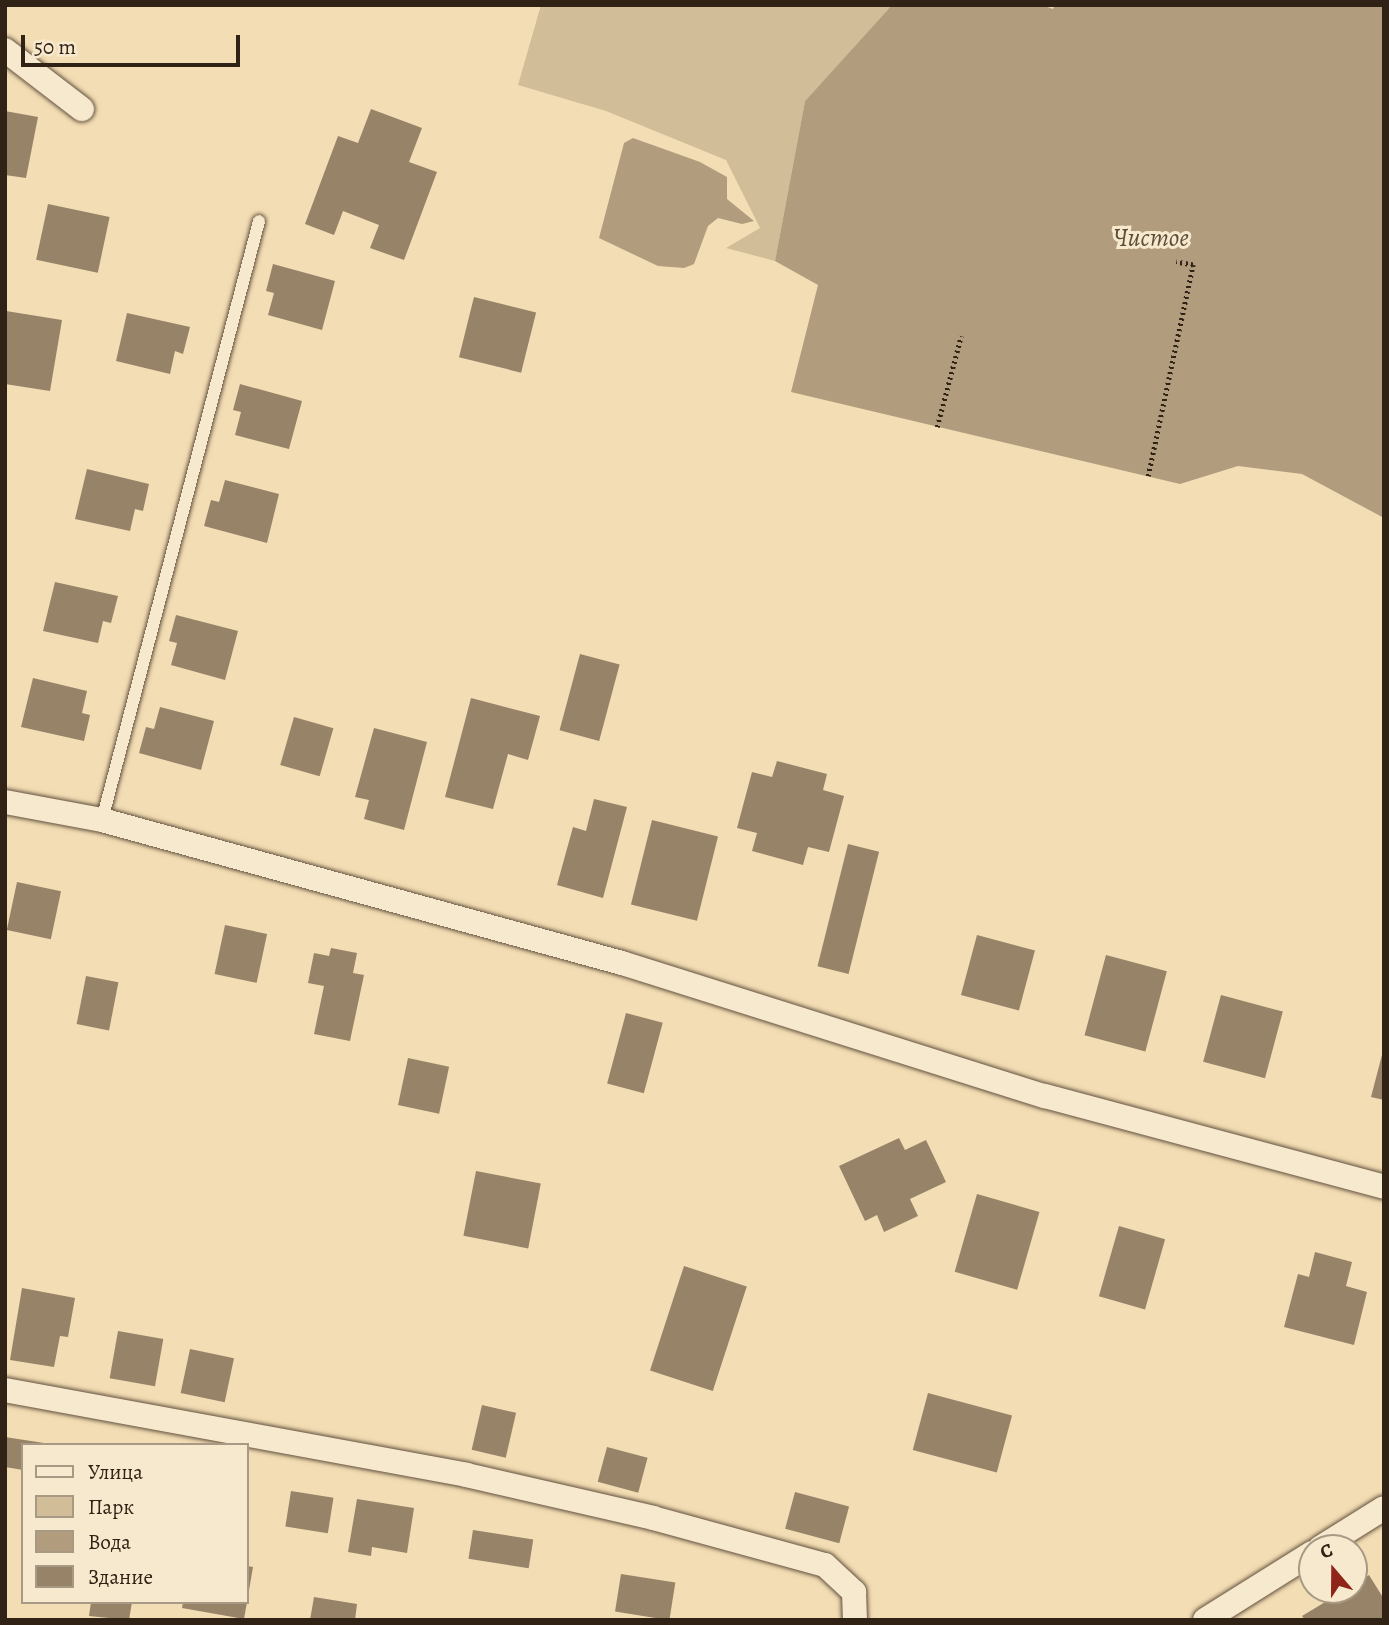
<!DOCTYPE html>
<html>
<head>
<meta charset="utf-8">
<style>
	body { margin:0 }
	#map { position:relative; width:1389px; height:1625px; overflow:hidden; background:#f3ddb4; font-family:Alegreya,serif }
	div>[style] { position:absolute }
	.green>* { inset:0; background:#d2bd99 }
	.water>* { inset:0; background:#b19d7e }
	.building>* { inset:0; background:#968368; transform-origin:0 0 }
	.path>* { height:4.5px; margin-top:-2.25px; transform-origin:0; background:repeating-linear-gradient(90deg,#312216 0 2px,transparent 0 5.5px) }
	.roads { filter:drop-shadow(0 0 2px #62513e) drop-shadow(0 0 2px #62513e) }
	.lane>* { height:12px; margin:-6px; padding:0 6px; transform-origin:6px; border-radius:6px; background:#f7e9ce }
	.street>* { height:24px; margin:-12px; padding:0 12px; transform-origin:12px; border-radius:12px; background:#f7e9ce }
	span { translate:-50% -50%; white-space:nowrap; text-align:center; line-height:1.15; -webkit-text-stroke:6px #f7e9ce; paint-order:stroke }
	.water-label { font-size:26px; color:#5e4d3a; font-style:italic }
	.frame { position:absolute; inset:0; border:7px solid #312216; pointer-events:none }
	.legend { position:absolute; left:21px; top:1443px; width:228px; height:161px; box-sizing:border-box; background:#f7e9ce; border:2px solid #a89984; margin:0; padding:9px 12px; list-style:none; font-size:21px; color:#312216 }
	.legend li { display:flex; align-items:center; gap:14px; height:35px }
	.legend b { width:35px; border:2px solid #a89984 }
	.north { position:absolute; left:1298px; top:1534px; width:70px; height:70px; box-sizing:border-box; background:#f7e9ce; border:2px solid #a89984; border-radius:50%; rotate:340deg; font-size:19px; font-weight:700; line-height:28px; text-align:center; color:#312216 }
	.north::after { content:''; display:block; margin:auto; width:24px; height:32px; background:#8f2418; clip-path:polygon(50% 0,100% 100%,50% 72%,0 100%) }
	.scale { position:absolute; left:21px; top:35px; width:219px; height:32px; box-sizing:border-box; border:4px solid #312216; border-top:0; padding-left:9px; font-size:21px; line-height:24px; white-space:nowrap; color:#312216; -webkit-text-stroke:5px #f7e9ce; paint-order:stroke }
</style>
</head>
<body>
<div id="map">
	<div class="green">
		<div style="clip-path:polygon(541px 5px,892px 5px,805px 101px,775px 261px,726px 248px,760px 228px,726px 160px,606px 111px,518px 85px)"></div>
	</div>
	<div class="water">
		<div style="clip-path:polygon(892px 5px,1042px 5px,1053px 9px,1055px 5px,1384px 5px,1384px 518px,1302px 474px,1238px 466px,1180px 484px,791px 392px,818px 285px,775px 261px,805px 101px)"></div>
		<div style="clip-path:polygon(633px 138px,700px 162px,727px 177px,727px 199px,754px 221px,742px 224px,718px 218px,708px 226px,694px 264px,684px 268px,658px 266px,599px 238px,624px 143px)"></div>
	</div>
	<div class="building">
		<div style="clip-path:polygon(371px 109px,422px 128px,409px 162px,437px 172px,404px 260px,370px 248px,379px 225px,343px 211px,334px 235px,305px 224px,338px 136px,358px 143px)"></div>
		<div style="clip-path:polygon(5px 111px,38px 117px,26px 178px,5px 175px)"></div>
		<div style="left:48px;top:204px;width:63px;height:57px;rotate:12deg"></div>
		<div style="clip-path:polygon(273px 264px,335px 281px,322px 330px,268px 315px,274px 293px,266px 291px)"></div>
		<div style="left:474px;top:297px;width:64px;height:62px;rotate:14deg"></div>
		<div style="clip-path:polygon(6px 311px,62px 320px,50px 391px,5px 384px)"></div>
		<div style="clip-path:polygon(127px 313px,190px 327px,183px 354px,175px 351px,170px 374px,116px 361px)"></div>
		<div style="clip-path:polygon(240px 384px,302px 401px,289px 449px,235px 435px,241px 412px,233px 410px)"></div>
		<div style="clip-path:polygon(87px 469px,149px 484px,143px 511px,135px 509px,130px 531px,75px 519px)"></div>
		<div style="clip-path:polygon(225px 480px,279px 494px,267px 543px,204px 526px,211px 500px,219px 502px)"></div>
		<div style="clip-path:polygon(55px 582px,118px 596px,111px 623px,103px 621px,98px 643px,43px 631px)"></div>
		<div style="clip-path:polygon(176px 615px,238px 631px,225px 680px,171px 665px,177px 643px,169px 641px)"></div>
		<div style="left:580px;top:654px;width:41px;height:79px;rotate:15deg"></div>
		<div style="clip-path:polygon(33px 678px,87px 691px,82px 713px,90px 715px,84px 741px,21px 727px)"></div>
		<div style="clip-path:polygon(471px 698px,540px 716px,528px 760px,508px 754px,493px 809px,445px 797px)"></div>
		<div style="clip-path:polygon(160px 707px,214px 721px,201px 770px,139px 753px,146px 727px,154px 729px)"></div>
		<div style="left:294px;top:717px;width:41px;height:50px;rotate:16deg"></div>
		<div style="clip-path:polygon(374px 728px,427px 742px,404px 830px,364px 819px,369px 800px,355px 797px)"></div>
		<div style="clip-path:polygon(777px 761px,827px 774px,823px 790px,844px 796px,829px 852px,808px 847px,803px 865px,752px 851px,757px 833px,737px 828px,752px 772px,772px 777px)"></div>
		<div style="clip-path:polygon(594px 799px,627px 807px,603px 898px,557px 885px,573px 827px,586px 831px)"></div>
		<div style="left:652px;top:820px;width:68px;height:87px;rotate:14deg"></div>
		<div style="left:848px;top:844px;width:32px;height:126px;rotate:14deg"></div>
		<div style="left:17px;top:882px;width:45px;height:49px;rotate:12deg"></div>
		<div style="left:225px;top:925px;width:43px;height:50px;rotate:12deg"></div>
		<div style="left:977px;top:935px;width:60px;height:62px;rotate:15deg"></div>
		<div style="clip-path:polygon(331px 948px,357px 953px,353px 973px,364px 975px,350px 1041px,314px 1034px,324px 986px,308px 983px,314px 953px,329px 956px)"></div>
		<div style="left:1106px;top:955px;width:63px;height:83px;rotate:15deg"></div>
		<div style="left:86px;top:976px;width:33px;height:49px;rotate:11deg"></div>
		<div style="left:1221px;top:995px;width:64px;height:69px;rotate:15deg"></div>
		<div style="left:626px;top:1013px;width:38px;height:73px;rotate:15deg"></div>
		<div style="clip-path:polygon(1383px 1051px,1384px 1051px,1384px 1100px,1371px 1097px)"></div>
		<div style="left:408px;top:1058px;width:42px;height:48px;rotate:12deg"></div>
		<div style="clip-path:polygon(899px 1138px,905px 1150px,926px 1140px,946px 1182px,910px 1199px,918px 1216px,884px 1232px,877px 1215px,865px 1221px,839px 1166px)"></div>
		<div style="left:476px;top:1171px;width:66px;height:66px;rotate:11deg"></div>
		<div style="left:977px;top:1194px;width:65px;height:81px;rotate:16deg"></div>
		<div style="left:1119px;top:1226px;width:48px;height:73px;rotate:16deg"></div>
		<div style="clip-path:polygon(1315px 1252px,1352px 1262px,1346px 1286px,1367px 1292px,1354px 1345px,1284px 1327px,1298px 1274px,1309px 1277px)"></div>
		<div style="left:684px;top:1266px;width:66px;height:110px;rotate:18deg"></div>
		<div style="clip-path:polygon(22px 1288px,75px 1298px,68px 1337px,60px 1336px,54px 1367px,10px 1360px)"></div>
		<div style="left:118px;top:1331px;width:46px;height:48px;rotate:10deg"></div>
		<div style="left:190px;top:1349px;width:45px;height:45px;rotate:12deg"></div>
		<div style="left:928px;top:1393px;width:87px;height:59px;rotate:15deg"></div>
		<div style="left:482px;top:1405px;width:35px;height:46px;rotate:13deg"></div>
		<div style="clip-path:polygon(5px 1437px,44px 1443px,44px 1445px,23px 1445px,23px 1470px,5px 1467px)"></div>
		<div style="left:607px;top:1447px;width:42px;height:36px;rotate:15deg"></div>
		<div style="left:291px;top:1491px;width:43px;height:36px;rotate:9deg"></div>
		<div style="left:795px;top:1492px;width:56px;height:38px;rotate:15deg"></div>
		<div style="clip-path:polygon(357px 1499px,414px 1508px,407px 1553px,372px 1547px,371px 1556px,348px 1552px)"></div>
		<div style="left:473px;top:1530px;width:61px;height:29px;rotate:9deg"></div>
		<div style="clip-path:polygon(247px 1566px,253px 1567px,248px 1596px,247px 1596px)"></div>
		<div style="left:621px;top:1574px;width:55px;height:38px;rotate:9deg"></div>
		<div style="clip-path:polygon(1369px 1575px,1384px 1599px,1384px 1620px,1305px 1620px,1302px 1616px,1345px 1590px,1354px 1590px,1354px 1584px)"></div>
		<div style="clip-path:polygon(314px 1597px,357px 1604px,355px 1620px,310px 1620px)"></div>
		<div style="clip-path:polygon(91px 1602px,132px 1602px,129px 1620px,89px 1616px)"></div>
		<div style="clip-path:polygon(183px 1602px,247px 1602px,244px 1619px,182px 1608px)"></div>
	</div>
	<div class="path">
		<div style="left:937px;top:427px;width:94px;rotate:-75.2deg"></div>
		<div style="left:1148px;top:476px;width:216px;rotate:-78deg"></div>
		<div style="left:1193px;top:265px;width:17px;rotate:-170deg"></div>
	</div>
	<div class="roads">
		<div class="lane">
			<div style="left:102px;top:820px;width:619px;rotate:-75.31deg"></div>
		</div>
		<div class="street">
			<div style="left:5px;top:50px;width:97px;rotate:37.5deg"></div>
			<div style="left:5px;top:802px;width:99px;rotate:10.5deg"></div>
			<div style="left:102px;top:820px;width:539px;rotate:15.38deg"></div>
			<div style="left:622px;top:963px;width:443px;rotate:17.5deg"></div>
			<div style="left:1045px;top:1096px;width:351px;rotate:15deg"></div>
			<div style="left:5px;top:1390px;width:469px;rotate:10.4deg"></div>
			<div style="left:466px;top:1475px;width:192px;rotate:12.9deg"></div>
			<div style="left:653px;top:1518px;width:178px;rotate:15.3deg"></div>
			<div style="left:825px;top:1565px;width:40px;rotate:43deg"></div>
			<div style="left:854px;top:1592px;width:28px;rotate:88deg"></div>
			<div style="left:1320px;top:1548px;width:75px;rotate:-32deg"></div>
			<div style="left:1205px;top:1620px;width:126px;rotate:-32.1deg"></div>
		</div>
	</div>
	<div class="water-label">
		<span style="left:1151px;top:238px">Чистое</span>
	</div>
	<div class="frame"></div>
	<ul class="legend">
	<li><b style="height:9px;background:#f7e9ce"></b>Улица</li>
	<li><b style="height:19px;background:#d2bd99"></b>Парк</li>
	<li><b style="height:19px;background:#b19d7e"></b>Вода</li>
	<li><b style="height:19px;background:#968368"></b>Здание</li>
	</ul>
	<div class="north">С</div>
	<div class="scale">50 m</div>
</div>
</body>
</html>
